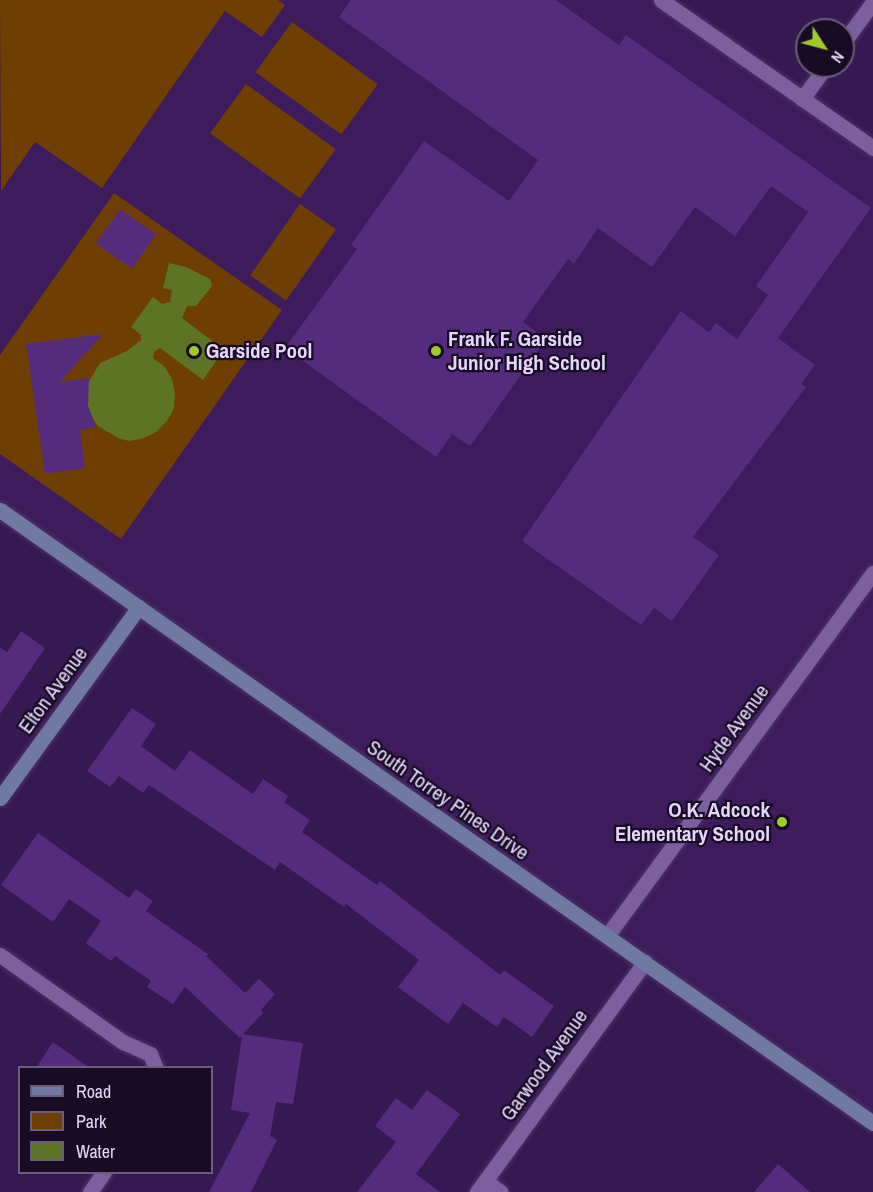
<!DOCTYPE html>
<html>
<head>
<meta charset="utf-8">
<style>
	body { margin:0 }
	#map { position:relative; width:873px; height:1192px; overflow:hidden; background:#361852; font-family:"Archivo Narrow",sans-serif }
	div>[style] { position:absolute }
	.built>* { inset:0; background:#3d1b5d }
	.green>* { inset:0; background:#6f3f02; transform-origin:0 0 }
	.water>* { inset:0; background:#5d7325 }
	.building>* { inset:0; background:#552b7e; transform-origin:0 0 }
	.roads { filter:drop-shadow(0 0 2px #4d3365) drop-shadow(0 0 2px #4d3365) }
	.street>* { height:15px; margin:-7.5px; padding:0 7.5px; transform-origin:7.5px; border-radius:7.5px; background:#7c5f9f }
	.secondary>* { height:15px; margin:-7.5px; padding:0 7.5px; transform-origin:7.5px; border-radius:7.5px; background:#7079a2 }
	.dots>* { width:16px; height:16px; translate:-50% -50%; box-sizing:border-box; border:3px solid #180c25; border-radius:50% }
	span { translate:-50% -50%; white-space:nowrap; text-align:center; line-height:1.15; -webkit-text-stroke:4.5px #180c25; paint-order:stroke }
	.poi-label { font-size:21px; color:#e4d5f9; font-weight:700 }
	.left { translate:0 -50%; text-align:left }
	.right { translate:-100% -50%; text-align:right }
	.street-label { font-size:21px; color:#e4d5f9 }
	.legend { position:absolute; left:18px; top:1066px; width:195px; height:108px; box-sizing:border-box; background:#180c25; border:2px solid #6a5c7a; margin:0; padding:8px 10px; list-style:none; font-size:18px; color:#e4d5f9 }
	.legend li { display:flex; align-items:center; gap:12px; height:30px }
	.legend b { width:30px; border:2px solid #6a5c7a }
	.north { position:absolute; left:795px; top:18px; width:60px; height:60px; box-sizing:border-box; background:#180c25; border:2px solid #6a5c7a; border-radius:50%; rotate:126deg; font-size:16px; font-weight:700; line-height:24px; text-align:center; color:#e4d5f9 }
	.north::after { content:''; display:block; margin:auto; width:21px; height:27px; background:#a0c92c; clip-path:polygon(50% 0,100% 100%,50% 72%,0 100%) }
</style>
</head>
<body>
<div id="map">
	<div class="built">
		<div style="clip-path:polygon(233px 0,661px 0,873px 148px,873px 1123px,0 510px,0 191px,35px 142px,102px 188px)"></div>
	</div>
	<div class="green">
		<div style="clip-path:polygon(0 0,278px 0,285px 5px,262px 37px,225px 11px,102px 188px,35px 142px,1px 191px)"></div>
		<div style="left:292px;top:22px;width:106px;height:62px;rotate:36deg"></div>
		<div style="left:246px;top:84px;width:111px;height:61px;rotate:36deg"></div>
		<div style="clip-path:polygon(114px 193px,282px 310px,121px 539px,0 454px,0 355px)"></div>
		<div style="left:300px;top:204px;width:44px;height:87px;rotate:35deg"></div>
	</div>
	<div class="water">
		<div style="clip-path:polygon(169px 263px,186px 267px,210px 279px,212px 286px,196px 306px,187px 306px,182px 318px,224px 350px,203px 380px,160px 348px,154px 352px,153px 358px,165px 367px,172px 379px,175px 393px,174px 408px,167px 421px,156px 432px,144px 438px,129px 441px,118px 438px,98px 426px,92px 417px,88px 406px,88px 383px,100px 363px,127px 351px,141px 340px,141px 335px,131px 327px,153px 297px,162px 304px,170px 302px,172px 290px,163px 288px)"></div>
	</div>
	<div class="building">
		<div style="clip-path:polygon(351px 0,556px 0,619px 45px,626px 35px,871px 208px,778px 338px,815px 365px,801px 384px,806px 387px,693px 537px,719px 555px,672px 621px,654px 608px,641px 625px,522px 541px,681px 311px,709px 332px,716px 323px,737px 339px,768px 295px,756px 286px,808px 212px,771px 186px,735px 236px,695px 207px,652px 267px,598px 228px,574px 264px,568px 259px,523px 322px,546px 339px,480px 433px,470px 446px,452px 434px,436px 457px,285px 348px,357px 249px,351px 245px,424px 141px,509px 201px,538px 160px,339px 17px)"></div>
		<div style="left:120px;top:209px;width:44px;height:42px;rotate:35deg"></div>
		<div style="clip-path:polygon(103px 334px,60px 382px,89px 378px,88px 406px,96px 427px,80px 430px,85px 468px,45px 474px,26px 344px)"></div>
		<div style="clip-path:polygon(21px 631px,45px 648px,0 714px,0 647px,7px 652px)"></div>
		<div style="clip-path:polygon(132px 708px,156px 724px,141px 746px,175px 771px,190px 750px,253px 794px,263px 779px,288px 796px,284px 802px,310px 820px,302px 832px,377px 885px,380px 881px,500px 975px,504px 970px,554px 1006px,532px 1037px,504px 1017px,497px 1027px,463px 1003px,448px 1024px,398px 987px,419px 960px,346px 904px,344px 907px,280px 862px,275px 870px,149px 785px,143px 793px,119px 776px,110px 787px,87px 771px)"></div>
		<div style="clip-path:polygon(38px 833px,129px 898px,136px 889px,153px 901px,146px 911px,208px 954px,206px 956px,245px 993px,259px 979px,275px 994px,261px 1010px,264px 1012px,243px 1034px,303px 1043px,293px 1104px,276px 1102px,270px 1136px,277px 1140px,251px 1192px,209px 1192px,250px 1113px,231px 1110px,242px 1036px,240px 1038px,185px 987px,173px 1004px,147px 987px,151px 981px,115px 956px,111px 961px,86px 943px,101px 921px,69px 899px,53px 922px,1px 885px)"></div>
		<div style="clip-path:polygon(53px 1042px,90px 1068px,36px 1068px)"></div>
		<div style="clip-path:polygon(427px 1090px,460px 1114px,416px 1174px,440px 1192px,357px 1192px,396px 1142px,375px 1126px,396px 1098px,412px 1110px)"></div>
		<div style="clip-path:polygon(778px 1164px,810px 1192px,754px 1192px)"></div>
	</div>
	<div class="roads">
		<div class="street">
			<div style="left:661px;top:0;width:259px;rotate:34.9deg"></div>
			<div style="left:843px;top:43px;width:51px;rotate:-53.8deg"></div>
			<div style="left:802px;top:99px;width:41px;rotate:-54deg"></div>
			<div style="left:607px;top:936px;width:450px;rotate:-53.8deg"></div>
			<div style="left:0;top:955px;width:151px;rotate:35.3deg"></div>
			<div style="left:123px;top:1042px;width:30px;rotate:24deg"></div>
			<div style="left:150px;top:1054px;width:15px;rotate:67deg"></div>
			<div style="left:485px;top:1181px;width:19px;rotate:35deg"></div>
			<div style="left:90px;top:1192px;width:24px;rotate:-55deg"></div>
			<div style="left:477px;top:1192px;width:285px;rotate:-53.9deg"></div>
		</div>
		<div class="secondary">
			<div style="left:0;top:510px;width:1067px;rotate:35.08deg"></div>
			<div style="left:0;top:798px;width:236px;rotate:-54deg"></div>
		</div>
	</div>
	<div class="dots">
		<div style="left:194px;top:351px;background:#a0c92c"></div>
		<div style="left:436px;top:351px;background:#a0c92c"></div>
		<div style="left:782px;top:822px;background:#a0c92c"></div>
	</div>
	<div class="poi-label">
		<span class="left" style="left:448px;top:351px">Frank F. Garside<br>Junior High School</span>
		<span class="left" style="left:206px;top:351px">Garside Pool</span>
		<span class="right" style="left:770px;top:822px">O.K. Adcock<br>Elementary School</span>
	</div>
	<div class="street-label">
		<span style="left:53px;top:690px;rotate:-54deg">Elton Avenue</span>
		<span style="left:734px;top:728px;rotate:-54deg">Hyde Avenue</span>
		<span style="left:448px;top:800px;rotate:35deg">South Torrey Pines Drive</span>
		<span style="left:544px;top:1065px;rotate:-54deg">Garwood Avenue</span>
	</div>
	<ul class="legend">
	<li><b style="height:8px;background:#7079a2"></b>Road</li>
	<li><b style="height:16px;background:#6f3f02"></b>Park</li>
	<li><b style="height:16px;background:#5d7325"></b>Water</li>
	</ul>
	<div class="north">N</div>
</div>
</body>
</html>
